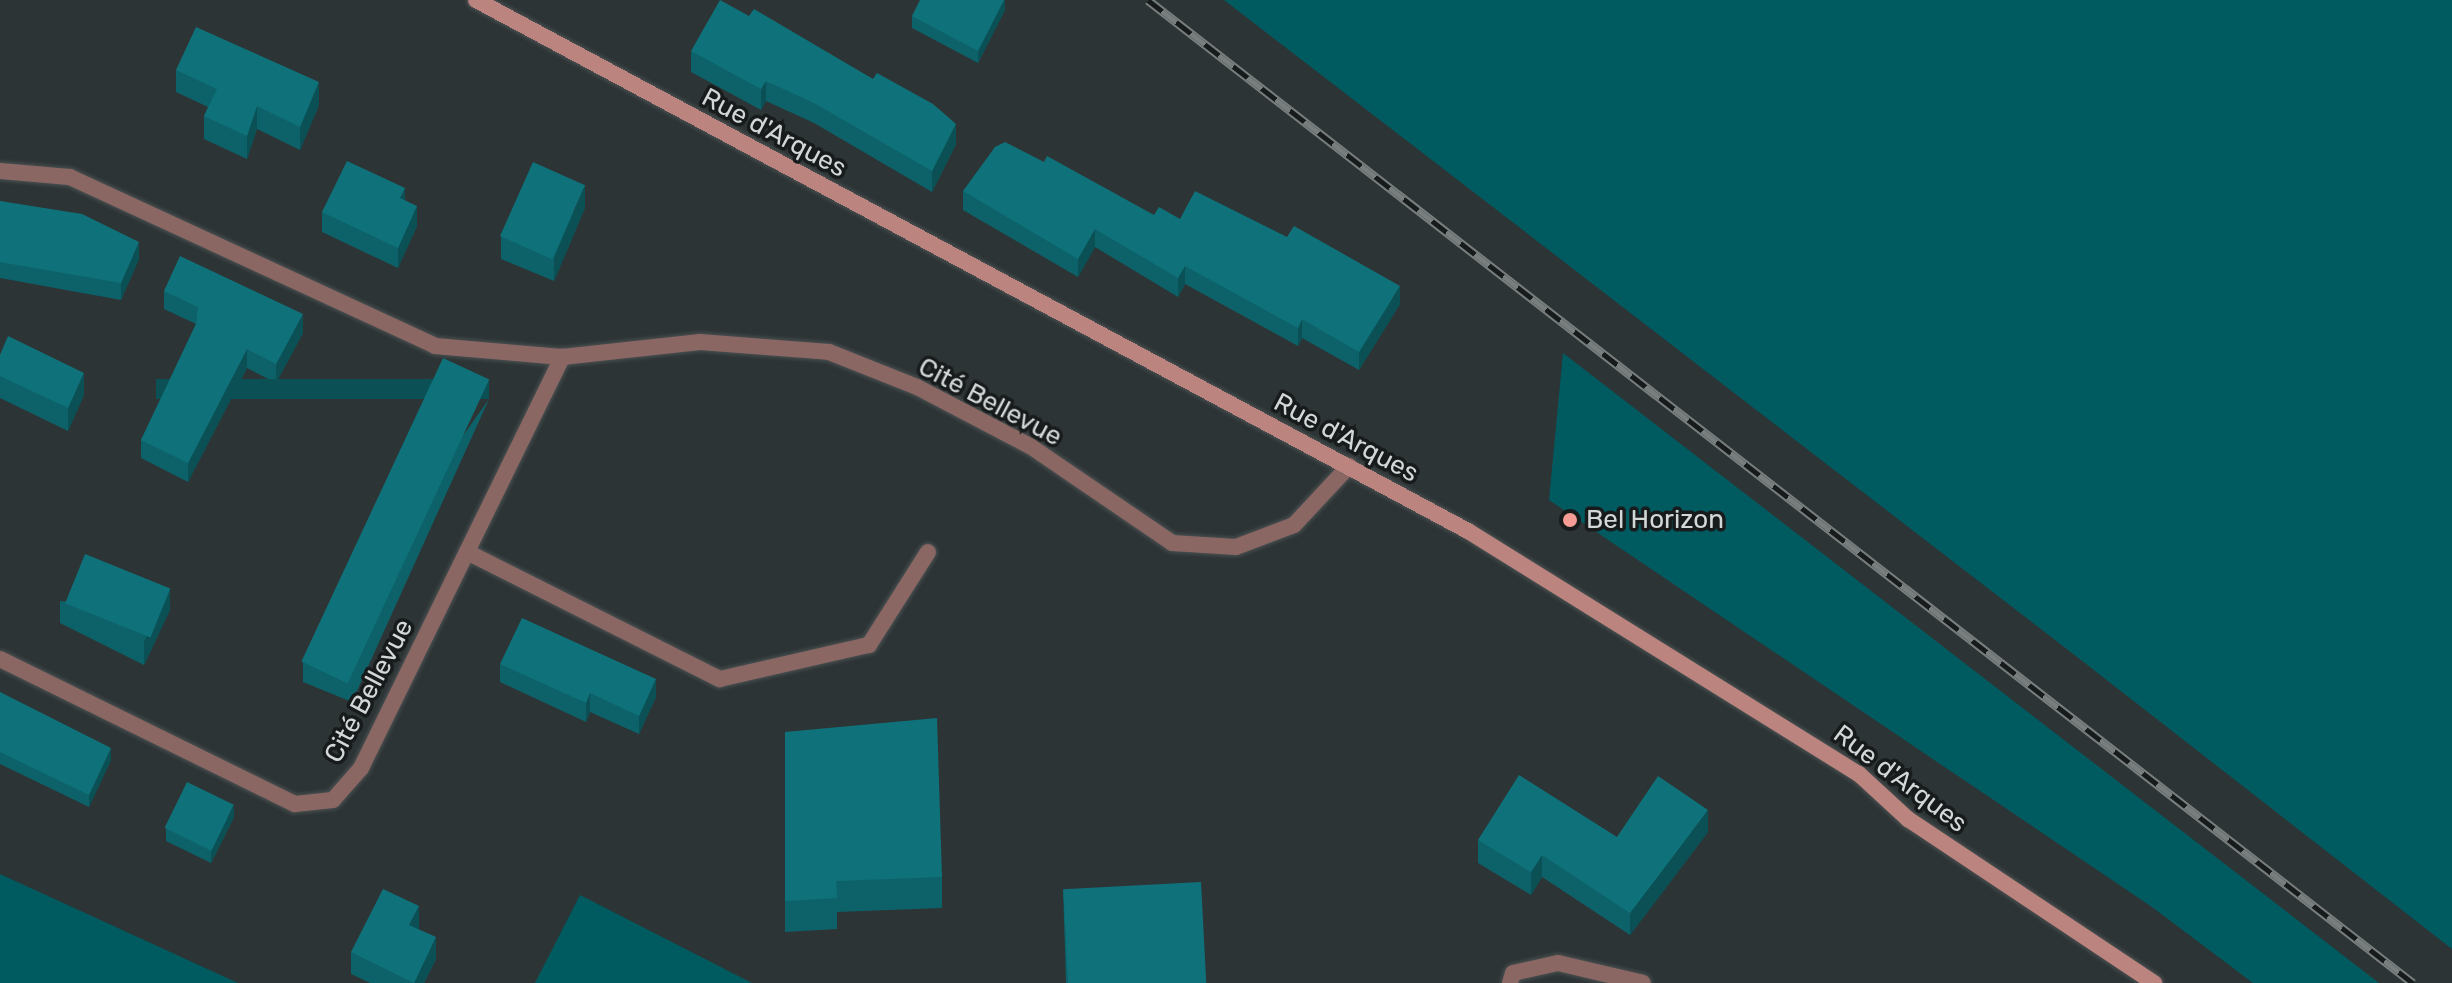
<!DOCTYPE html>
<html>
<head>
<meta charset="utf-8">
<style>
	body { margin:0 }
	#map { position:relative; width:2452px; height:983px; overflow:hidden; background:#2d3435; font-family:Rubik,sans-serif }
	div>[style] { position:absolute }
	.green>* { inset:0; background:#005b61 }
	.roads { filter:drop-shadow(0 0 2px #4b5152) drop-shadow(0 0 2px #4b5152) }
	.street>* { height:16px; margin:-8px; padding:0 8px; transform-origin:8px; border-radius:8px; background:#8b6764 }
	.secondary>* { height:16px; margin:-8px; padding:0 8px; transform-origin:8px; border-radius:8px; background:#bc847e }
	.rail>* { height:9px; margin-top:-4.5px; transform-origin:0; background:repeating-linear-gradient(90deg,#181b1b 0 18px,#787e7e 0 36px); box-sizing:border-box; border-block:2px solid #787e7e }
	.wall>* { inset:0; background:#0d6269 }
	.shaded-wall>* { inset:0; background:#0a5055; transform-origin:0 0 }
	.building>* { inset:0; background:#0f727a; transform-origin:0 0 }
	.dots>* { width:22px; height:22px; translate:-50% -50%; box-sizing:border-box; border:4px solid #181b1b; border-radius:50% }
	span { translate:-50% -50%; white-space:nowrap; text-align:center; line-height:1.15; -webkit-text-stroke:7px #181b1b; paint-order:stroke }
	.street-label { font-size:26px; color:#d2d7d7 }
	.poi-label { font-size:26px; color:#d2d7d7 }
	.left { translate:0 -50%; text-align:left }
</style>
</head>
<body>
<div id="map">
	<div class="green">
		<div style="clip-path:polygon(1224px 0,2452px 0,2452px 949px,2081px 660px)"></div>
		<div style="clip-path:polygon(1563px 353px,2055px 733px,2379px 983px,2253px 983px,2152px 907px,1549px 500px)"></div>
		<div style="clip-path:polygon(0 874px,238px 983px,0 983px)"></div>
		<div style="clip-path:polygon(580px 895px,752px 983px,535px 983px)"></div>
	</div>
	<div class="roads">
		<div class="street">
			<div style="left:0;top:171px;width:70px;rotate:4.9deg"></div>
			<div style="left:70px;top:177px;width:402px;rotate:24.8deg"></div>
			<div style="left:435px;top:346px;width:127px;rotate:5deg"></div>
			<div style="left:562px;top:357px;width:139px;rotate:-6.2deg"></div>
			<div style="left:700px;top:342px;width:129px;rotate:4.4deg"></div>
			<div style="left:829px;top:352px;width:95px;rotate:21.7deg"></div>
			<div style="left:917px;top:387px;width:127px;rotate:27.6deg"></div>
			<div style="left:1030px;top:446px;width:172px;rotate:34.3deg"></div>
			<div style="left:1172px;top:543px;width:64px;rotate:3.6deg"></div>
			<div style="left:1236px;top:547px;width:62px;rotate:-20.8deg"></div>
			<div style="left:1294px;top:525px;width:81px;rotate:-47deg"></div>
			<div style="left:467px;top:552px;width:283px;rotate:26.7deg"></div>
			<div style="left:720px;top:679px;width:153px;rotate:-12.9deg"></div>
			<div style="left:869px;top:645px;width:110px;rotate:-57.6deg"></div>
			<div style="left:0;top:659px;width:329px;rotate:26.2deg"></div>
			<div style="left:295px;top:804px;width:38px;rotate:-6deg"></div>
			<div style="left:333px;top:800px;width:43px;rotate:-48.8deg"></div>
			<div style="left:361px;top:768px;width:458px;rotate:-63.9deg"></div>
			<div style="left:1510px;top:983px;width:10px;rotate:-73deg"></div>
			<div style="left:1513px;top:973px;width:46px;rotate:-12.5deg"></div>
			<div style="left:1558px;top:963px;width:87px;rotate:13.2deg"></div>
		</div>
		<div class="secondary">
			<div style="left:476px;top:0;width:1125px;rotate:28.16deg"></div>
			<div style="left:1468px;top:531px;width:460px;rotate:31.9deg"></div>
			<div style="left:1859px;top:774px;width:67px;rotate:42.6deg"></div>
			<div style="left:1908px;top:819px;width:296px;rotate:33.7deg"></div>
		</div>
	</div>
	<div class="rail">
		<div style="left:1148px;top:0;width:1602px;rotate:37.85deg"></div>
	</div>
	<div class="wall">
		<div style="clip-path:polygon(1005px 0,1005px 10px,978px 63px,912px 28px,912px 16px)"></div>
		<div style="clip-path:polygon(691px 51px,956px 144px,932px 192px,814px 123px,766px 101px,761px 110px,691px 72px)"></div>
		<div style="clip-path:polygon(176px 70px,319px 105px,300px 150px,257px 129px,247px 159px,204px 139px,204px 116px,208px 107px,176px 92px)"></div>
		<div style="clip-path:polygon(1044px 162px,1154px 215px,1400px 304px,1359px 370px,1302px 338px,1298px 346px,1185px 284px,1178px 297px,1095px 247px,1078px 277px,963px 210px,963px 191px)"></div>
		<div style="clip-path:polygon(405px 200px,417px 226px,398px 268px,322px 232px,322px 212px)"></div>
		<div style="clip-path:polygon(0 201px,139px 259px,121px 300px,0 278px)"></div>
		<div style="clip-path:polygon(585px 208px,554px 281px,501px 259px,501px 236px)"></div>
		<div style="clip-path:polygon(164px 291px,303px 333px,276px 383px,247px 368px,188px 482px,141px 458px,141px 440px,196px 324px,164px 309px)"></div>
		<div style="clip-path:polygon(0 355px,84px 395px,68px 431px,0 398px)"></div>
		<div style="clip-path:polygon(489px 399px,352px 702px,303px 682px,303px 662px)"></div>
		<div style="clip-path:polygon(60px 601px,170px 610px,144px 665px,60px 623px)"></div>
		<div style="clip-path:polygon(500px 664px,656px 697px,639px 734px,590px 712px,586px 722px,500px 682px)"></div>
		<div style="clip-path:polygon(0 692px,111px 760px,89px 807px,0 764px)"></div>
		<div style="clip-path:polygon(785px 732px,942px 877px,942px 908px,837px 912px,837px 929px,785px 932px)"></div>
		<div style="clip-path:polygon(234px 817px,211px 863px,166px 841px,166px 829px)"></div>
		<div style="clip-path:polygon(1708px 832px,1630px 935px,1542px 877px,1531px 895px,1478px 863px,1478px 840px,1617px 837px)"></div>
		<div style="clip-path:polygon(1063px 889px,1207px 983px,1066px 983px)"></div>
		<div style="clip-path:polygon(419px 928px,418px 929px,436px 959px,424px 983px,370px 983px,351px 974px,351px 952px)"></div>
	</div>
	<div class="shaded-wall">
		<div style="clip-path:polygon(1004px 0,1005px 0,1005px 10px,978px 63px,978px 51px)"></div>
		<div style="clip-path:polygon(766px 81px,766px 101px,761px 110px,761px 89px)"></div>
		<div style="clip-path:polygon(319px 82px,319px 105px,300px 150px,300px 127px)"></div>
		<div style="clip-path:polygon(257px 106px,257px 129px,247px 159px,247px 136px)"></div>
		<div style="clip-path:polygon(956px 124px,956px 144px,932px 192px,932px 171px)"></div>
		<div style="clip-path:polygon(585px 185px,585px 208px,554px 281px,554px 258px)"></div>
		<div style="clip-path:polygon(405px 188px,405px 208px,400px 198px)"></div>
		<div style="clip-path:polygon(417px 206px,417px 226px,398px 268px,398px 248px)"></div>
		<div style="clip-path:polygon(1095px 229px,1095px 247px,1078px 277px,1078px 259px)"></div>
		<div style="clip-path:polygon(139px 242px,139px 259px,121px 300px,121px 283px)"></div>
		<div style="clip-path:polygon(1185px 266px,1185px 284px,1178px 297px,1178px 278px)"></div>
		<div style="clip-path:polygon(1400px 286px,1400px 304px,1359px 370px,1359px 352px)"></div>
		<div style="clip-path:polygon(303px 314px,303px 333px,276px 383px,276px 364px)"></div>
		<div style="clip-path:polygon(1302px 319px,1302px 338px,1298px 346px,1298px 328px)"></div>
		<div style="clip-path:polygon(247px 349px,247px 368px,188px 482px,188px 463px)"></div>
		<div style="clip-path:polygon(84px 373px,84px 395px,68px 431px,68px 408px)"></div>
		<div style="left:489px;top:379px;width:20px;height:333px;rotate:90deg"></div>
		<div style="clip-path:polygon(170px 588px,170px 610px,144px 665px,144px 642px)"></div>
		<div style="clip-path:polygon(656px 679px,656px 697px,639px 734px,639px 716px)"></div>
		<div style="clip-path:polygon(590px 693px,590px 712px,586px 722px,586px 703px)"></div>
		<div style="clip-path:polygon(111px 748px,111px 760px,89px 807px,89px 795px)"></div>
		<div style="clip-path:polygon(234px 805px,234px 817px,211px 863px,211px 851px)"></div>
		<div style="clip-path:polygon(1708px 810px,1708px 832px,1630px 935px,1630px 913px)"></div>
		<div style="clip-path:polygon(1542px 855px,1542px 877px,1531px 895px,1531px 872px)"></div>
		<div style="clip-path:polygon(419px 906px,419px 928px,409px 947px,409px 925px)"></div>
		<div style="clip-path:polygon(436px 937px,436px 959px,424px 983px,414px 983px)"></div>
	</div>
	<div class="building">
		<div style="clip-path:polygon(720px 0,749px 16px,754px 9px,873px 79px,877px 73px,933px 104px,956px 124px,932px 171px,814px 103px,766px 81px,761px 89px,691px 51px)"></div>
		<div style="clip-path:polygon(920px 0,1004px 0,978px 51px,912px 16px)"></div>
		<div style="clip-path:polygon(196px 27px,319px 82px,300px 127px,257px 106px,247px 136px,204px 116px,217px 89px,176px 70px)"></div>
		<div style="clip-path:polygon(1005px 142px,1044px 162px,1047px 156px,1154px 215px,1159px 207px,1180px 219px,1195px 191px,1287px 237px,1294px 226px,1400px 286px,1359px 352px,1302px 319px,1298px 328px,1185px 266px,1178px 278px,1095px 229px,1078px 259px,963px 191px,995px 147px)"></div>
		<div style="clip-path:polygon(347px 161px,405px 188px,400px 198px,417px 206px,398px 248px,322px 212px)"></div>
		<div style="left:533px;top:162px;width:57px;height:81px;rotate:24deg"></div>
		<div style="clip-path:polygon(0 201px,82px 214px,139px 242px,121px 283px,0 262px)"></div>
		<div style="clip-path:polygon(180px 256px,303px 314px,276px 364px,247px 349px,188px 463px,141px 440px,196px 324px,198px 307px,164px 291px)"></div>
		<div style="clip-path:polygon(8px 336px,84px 373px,68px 408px,0 376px,0 355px)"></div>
		<div style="left:443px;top:358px;width:51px;height:335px;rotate:25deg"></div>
		<div style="left:85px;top:554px;width:92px;height:53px;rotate:22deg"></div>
		<div style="clip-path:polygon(522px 618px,656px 679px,639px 716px,590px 693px,586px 703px,500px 664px)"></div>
		<div style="clip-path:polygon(0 692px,111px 748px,89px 795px,0 752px)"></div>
		<div style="clip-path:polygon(937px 718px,942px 877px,836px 881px,837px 898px,785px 901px,785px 732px)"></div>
		<div style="clip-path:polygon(1519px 775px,1617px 837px,1658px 776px,1708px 810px,1630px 913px,1542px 855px,1531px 872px,1478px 840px)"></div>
		<div style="left:187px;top:782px;width:52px;height:51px;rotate:26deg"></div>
		<div style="left:1201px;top:882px;width:101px;height:138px;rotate:87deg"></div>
		<div style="clip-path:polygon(383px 889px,419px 906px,409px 925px,436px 937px,414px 983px,351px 952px)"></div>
	</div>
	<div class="dots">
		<div style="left:1570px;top:520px;background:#f59c94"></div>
	</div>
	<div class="street-label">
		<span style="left:774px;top:133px;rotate:28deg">Rue d'Arques</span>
		<span style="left:990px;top:402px;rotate:28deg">Cité Bellevue</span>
		<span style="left:1346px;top:438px;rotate:28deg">Rue d'Arques</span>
		<span style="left:369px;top:691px;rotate:-62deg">Cité Bellevue</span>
		<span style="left:1900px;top:779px;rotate:37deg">Rue d'Arques</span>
	</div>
	<div class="poi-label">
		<span class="left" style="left:1586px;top:520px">Bel Horizon</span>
	</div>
</div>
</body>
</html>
